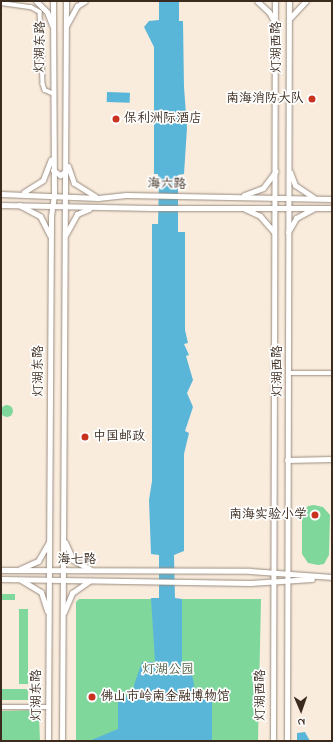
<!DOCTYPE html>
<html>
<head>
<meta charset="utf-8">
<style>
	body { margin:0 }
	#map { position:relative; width:333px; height:742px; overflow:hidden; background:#f9ecdd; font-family:"Indie Flower","LXGW WenKai TC",sans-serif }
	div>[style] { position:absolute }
	.green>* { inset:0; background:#80d79c; transform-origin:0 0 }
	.round { border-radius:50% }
	.water>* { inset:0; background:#5ab6d8; transform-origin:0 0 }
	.roads { filter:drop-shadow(0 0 1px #9a8b7e) drop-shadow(0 0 1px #9a8b7e) }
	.minor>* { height:3.5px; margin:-1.75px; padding:0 1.75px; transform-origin:1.75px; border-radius:1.75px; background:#fff }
	.tertiary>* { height:4.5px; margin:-2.25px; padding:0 2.25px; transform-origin:2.25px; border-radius:2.25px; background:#fff }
	.secondary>* { height:5px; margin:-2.5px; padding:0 2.5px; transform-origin:2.5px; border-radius:2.5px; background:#fff }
	.dots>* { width:11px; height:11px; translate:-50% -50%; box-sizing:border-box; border:2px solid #fff; border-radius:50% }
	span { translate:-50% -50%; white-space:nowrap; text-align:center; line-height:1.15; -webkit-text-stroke:3.5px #fff; paint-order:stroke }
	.street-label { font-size:13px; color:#3b2a1e }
	.poi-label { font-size:13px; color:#3b2a1e }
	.right { translate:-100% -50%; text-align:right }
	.left { translate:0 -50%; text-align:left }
	.park-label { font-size:13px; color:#505e44 }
	.frame { position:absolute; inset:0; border:2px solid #3b2a1e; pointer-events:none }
	.north { position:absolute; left:281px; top:690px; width:40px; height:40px; -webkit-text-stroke:3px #fff; paint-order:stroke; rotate:178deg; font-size:11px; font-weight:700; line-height:16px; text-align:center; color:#3b2a1e }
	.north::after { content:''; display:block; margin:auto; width:14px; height:18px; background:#3b2a1e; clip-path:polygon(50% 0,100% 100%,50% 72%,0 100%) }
</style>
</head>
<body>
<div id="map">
	<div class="green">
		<div class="round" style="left:1px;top:405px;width:12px;height:12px"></div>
		<div style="clip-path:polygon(314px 505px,323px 507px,330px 515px,329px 555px,324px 564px,318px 565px,308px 563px,302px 554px,302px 515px,308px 506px)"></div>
		<div style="left:1px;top:594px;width:14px;height:6px"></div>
		<div style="clip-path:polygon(79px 599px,261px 599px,258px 741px,76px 741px,76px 602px)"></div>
		<div style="left:19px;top:609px;width:9px;height:75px"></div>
		<div style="left:1px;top:689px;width:27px;height:11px"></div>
		<div style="clip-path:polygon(35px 710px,39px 717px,40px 741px,1px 741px,1px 711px)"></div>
	</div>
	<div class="water">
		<div style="clip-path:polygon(159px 1px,179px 1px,179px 21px,183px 21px,184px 87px,187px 128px,184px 174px,178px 175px,178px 232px,185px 232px,185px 330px,188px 343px,184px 344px,189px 355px,186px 356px,193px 380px,187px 393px,193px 407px,185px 431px,189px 433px,184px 454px,184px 551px,174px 555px,175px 598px,182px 599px,182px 663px,190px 663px,196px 696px,212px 697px,212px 741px,89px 741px,118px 729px,118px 697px,134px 696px,134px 685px,142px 662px,155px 662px,151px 598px,159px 598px,159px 555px,151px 554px,149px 500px,152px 481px,152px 224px,158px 224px,159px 181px,158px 174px,154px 174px,154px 47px,144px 27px,149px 21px,159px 20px)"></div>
		<div style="left:107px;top:92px;width:23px;height:10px;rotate:2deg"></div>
		<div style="clip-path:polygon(305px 732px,310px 741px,297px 741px,297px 733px)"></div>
	</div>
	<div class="roads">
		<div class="minor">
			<div style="left:1px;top:3px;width:30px;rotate:8deg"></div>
			<div style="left:31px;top:7px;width:10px;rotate:29deg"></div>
			<div style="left:40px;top:12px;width:72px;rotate:87.6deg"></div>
			<div style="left:43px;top:84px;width:6px;rotate:72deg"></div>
			<div style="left:45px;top:90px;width:8px;rotate:23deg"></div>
		</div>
		<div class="tertiary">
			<div style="left:289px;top:373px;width:43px"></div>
			<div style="left:287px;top:460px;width:45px;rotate:-1.3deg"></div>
			<div style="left:1px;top:707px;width:47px"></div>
		</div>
		<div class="secondary">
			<div style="left:36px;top:1px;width:16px;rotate:45deg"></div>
			<div style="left:47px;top:12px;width:14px;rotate:69deg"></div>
			<div style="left:257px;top:1px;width:16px;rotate:43deg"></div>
			<div style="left:269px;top:12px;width:10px;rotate:61deg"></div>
			<div style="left:289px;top:19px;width:25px;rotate:-47deg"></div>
			<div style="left:66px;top:26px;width:23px;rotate:-61deg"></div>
			<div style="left:77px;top:6px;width:9px;rotate:-32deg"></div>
			<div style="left:68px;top:166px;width:18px;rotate:71deg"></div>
			<div style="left:74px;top:183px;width:25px;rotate:32deg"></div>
			<div style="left:53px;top:170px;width:9px;rotate:36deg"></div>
			<div style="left:60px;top:175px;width:7px;rotate:-34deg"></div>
			<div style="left:290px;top:172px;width:14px;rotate:69deg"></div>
			<div style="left:295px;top:185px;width:22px;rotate:34deg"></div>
			<div style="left:24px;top:192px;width:22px;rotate:-32deg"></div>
			<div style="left:43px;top:180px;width:22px;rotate:-69deg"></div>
			<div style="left:1px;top:194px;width:97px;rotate:2.4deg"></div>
			<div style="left:98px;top:198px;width:28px;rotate:-6deg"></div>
			<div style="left:126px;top:195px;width:206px;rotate:1.1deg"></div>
			<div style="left:244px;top:195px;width:20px;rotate:-20deg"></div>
			<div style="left:263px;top:188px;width:21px;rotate:-53deg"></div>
			<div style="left:1px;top:205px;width:150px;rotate:1.1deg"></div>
			<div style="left:151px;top:208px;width:181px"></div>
			<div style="left:19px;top:205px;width:24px;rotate:28deg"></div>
			<div style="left:40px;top:216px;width:22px;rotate:63deg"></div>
			<div style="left:243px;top:208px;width:19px;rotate:25deg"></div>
			<div style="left:260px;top:216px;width:21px;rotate:49deg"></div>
			<div style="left:288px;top:232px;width:16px;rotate:-60deg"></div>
			<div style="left:296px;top:218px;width:19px;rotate:-28deg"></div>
			<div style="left:66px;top:234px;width:23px;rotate:-61deg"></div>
			<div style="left:77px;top:214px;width:13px;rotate:-23deg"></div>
			<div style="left:65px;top:542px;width:20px;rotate:66deg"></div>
			<div style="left:73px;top:560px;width:19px;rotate:28deg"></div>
			<div style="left:20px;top:569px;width:20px;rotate:-24deg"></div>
			<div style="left:38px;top:561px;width:22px;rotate:-60deg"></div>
			<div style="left:1px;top:570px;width:249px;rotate:0.2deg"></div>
			<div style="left:250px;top:571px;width:82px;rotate:4.2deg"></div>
			<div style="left:1px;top:579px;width:249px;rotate:0.9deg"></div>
			<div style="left:250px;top:583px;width:62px;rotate:-3.7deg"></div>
			<div style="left:21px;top:580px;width:23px;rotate:31deg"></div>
			<div style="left:41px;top:592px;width:20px;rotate:72deg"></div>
			<div style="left:64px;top:612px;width:21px;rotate:-67deg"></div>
			<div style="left:72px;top:593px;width:21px;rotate:-35deg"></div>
			<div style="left:48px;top:741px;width:525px;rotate:-89.67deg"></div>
			<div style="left:51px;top:216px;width:21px;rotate:-82deg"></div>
			<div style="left:54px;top:195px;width:194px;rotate:-90.3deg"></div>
			<div style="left:62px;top:741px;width:740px;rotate:-89.69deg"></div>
			<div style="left:273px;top:741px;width:740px;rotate:-89.85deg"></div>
			<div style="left:287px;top:741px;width:740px;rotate:-89.85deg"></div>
		</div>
	</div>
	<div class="dots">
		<div style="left:312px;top:99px;background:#c8321e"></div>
		<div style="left:116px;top:119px;background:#c8321e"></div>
		<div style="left:85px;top:437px;background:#c8321e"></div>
		<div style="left:315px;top:515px;background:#c8321e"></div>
		<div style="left:92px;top:697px;background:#c8321e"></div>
	</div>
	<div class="street-label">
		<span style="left:41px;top:47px;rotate:-89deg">灯湖东路</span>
		<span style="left:277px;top:47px;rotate:-90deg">灯湖西路</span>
		<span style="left:167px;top:185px;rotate:1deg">海六路</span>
		<span style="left:39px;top:371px;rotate:-90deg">灯湖东路</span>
		<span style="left:278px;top:371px;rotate:-90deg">灯湖西路</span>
		<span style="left:77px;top:560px">海七路</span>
		<span style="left:37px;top:695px;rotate:-90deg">灯湖东路</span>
		<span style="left:261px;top:695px;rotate:-90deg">灯湖西路</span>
	</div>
	<div class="poi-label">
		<span class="right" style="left:304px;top:99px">南海消防大队</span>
		<span class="left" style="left:124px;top:119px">保利洲际酒店</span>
		<span class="left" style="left:93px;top:437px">中国邮政</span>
		<span class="right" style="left:307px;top:515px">南海实验小学</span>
		<span class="left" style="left:100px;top:697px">佛山市岭南金融博物馆</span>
	</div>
	<div class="park-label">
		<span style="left:168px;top:670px">灯湖公园</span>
	</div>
	<div class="frame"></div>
	<div class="north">N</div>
</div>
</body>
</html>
